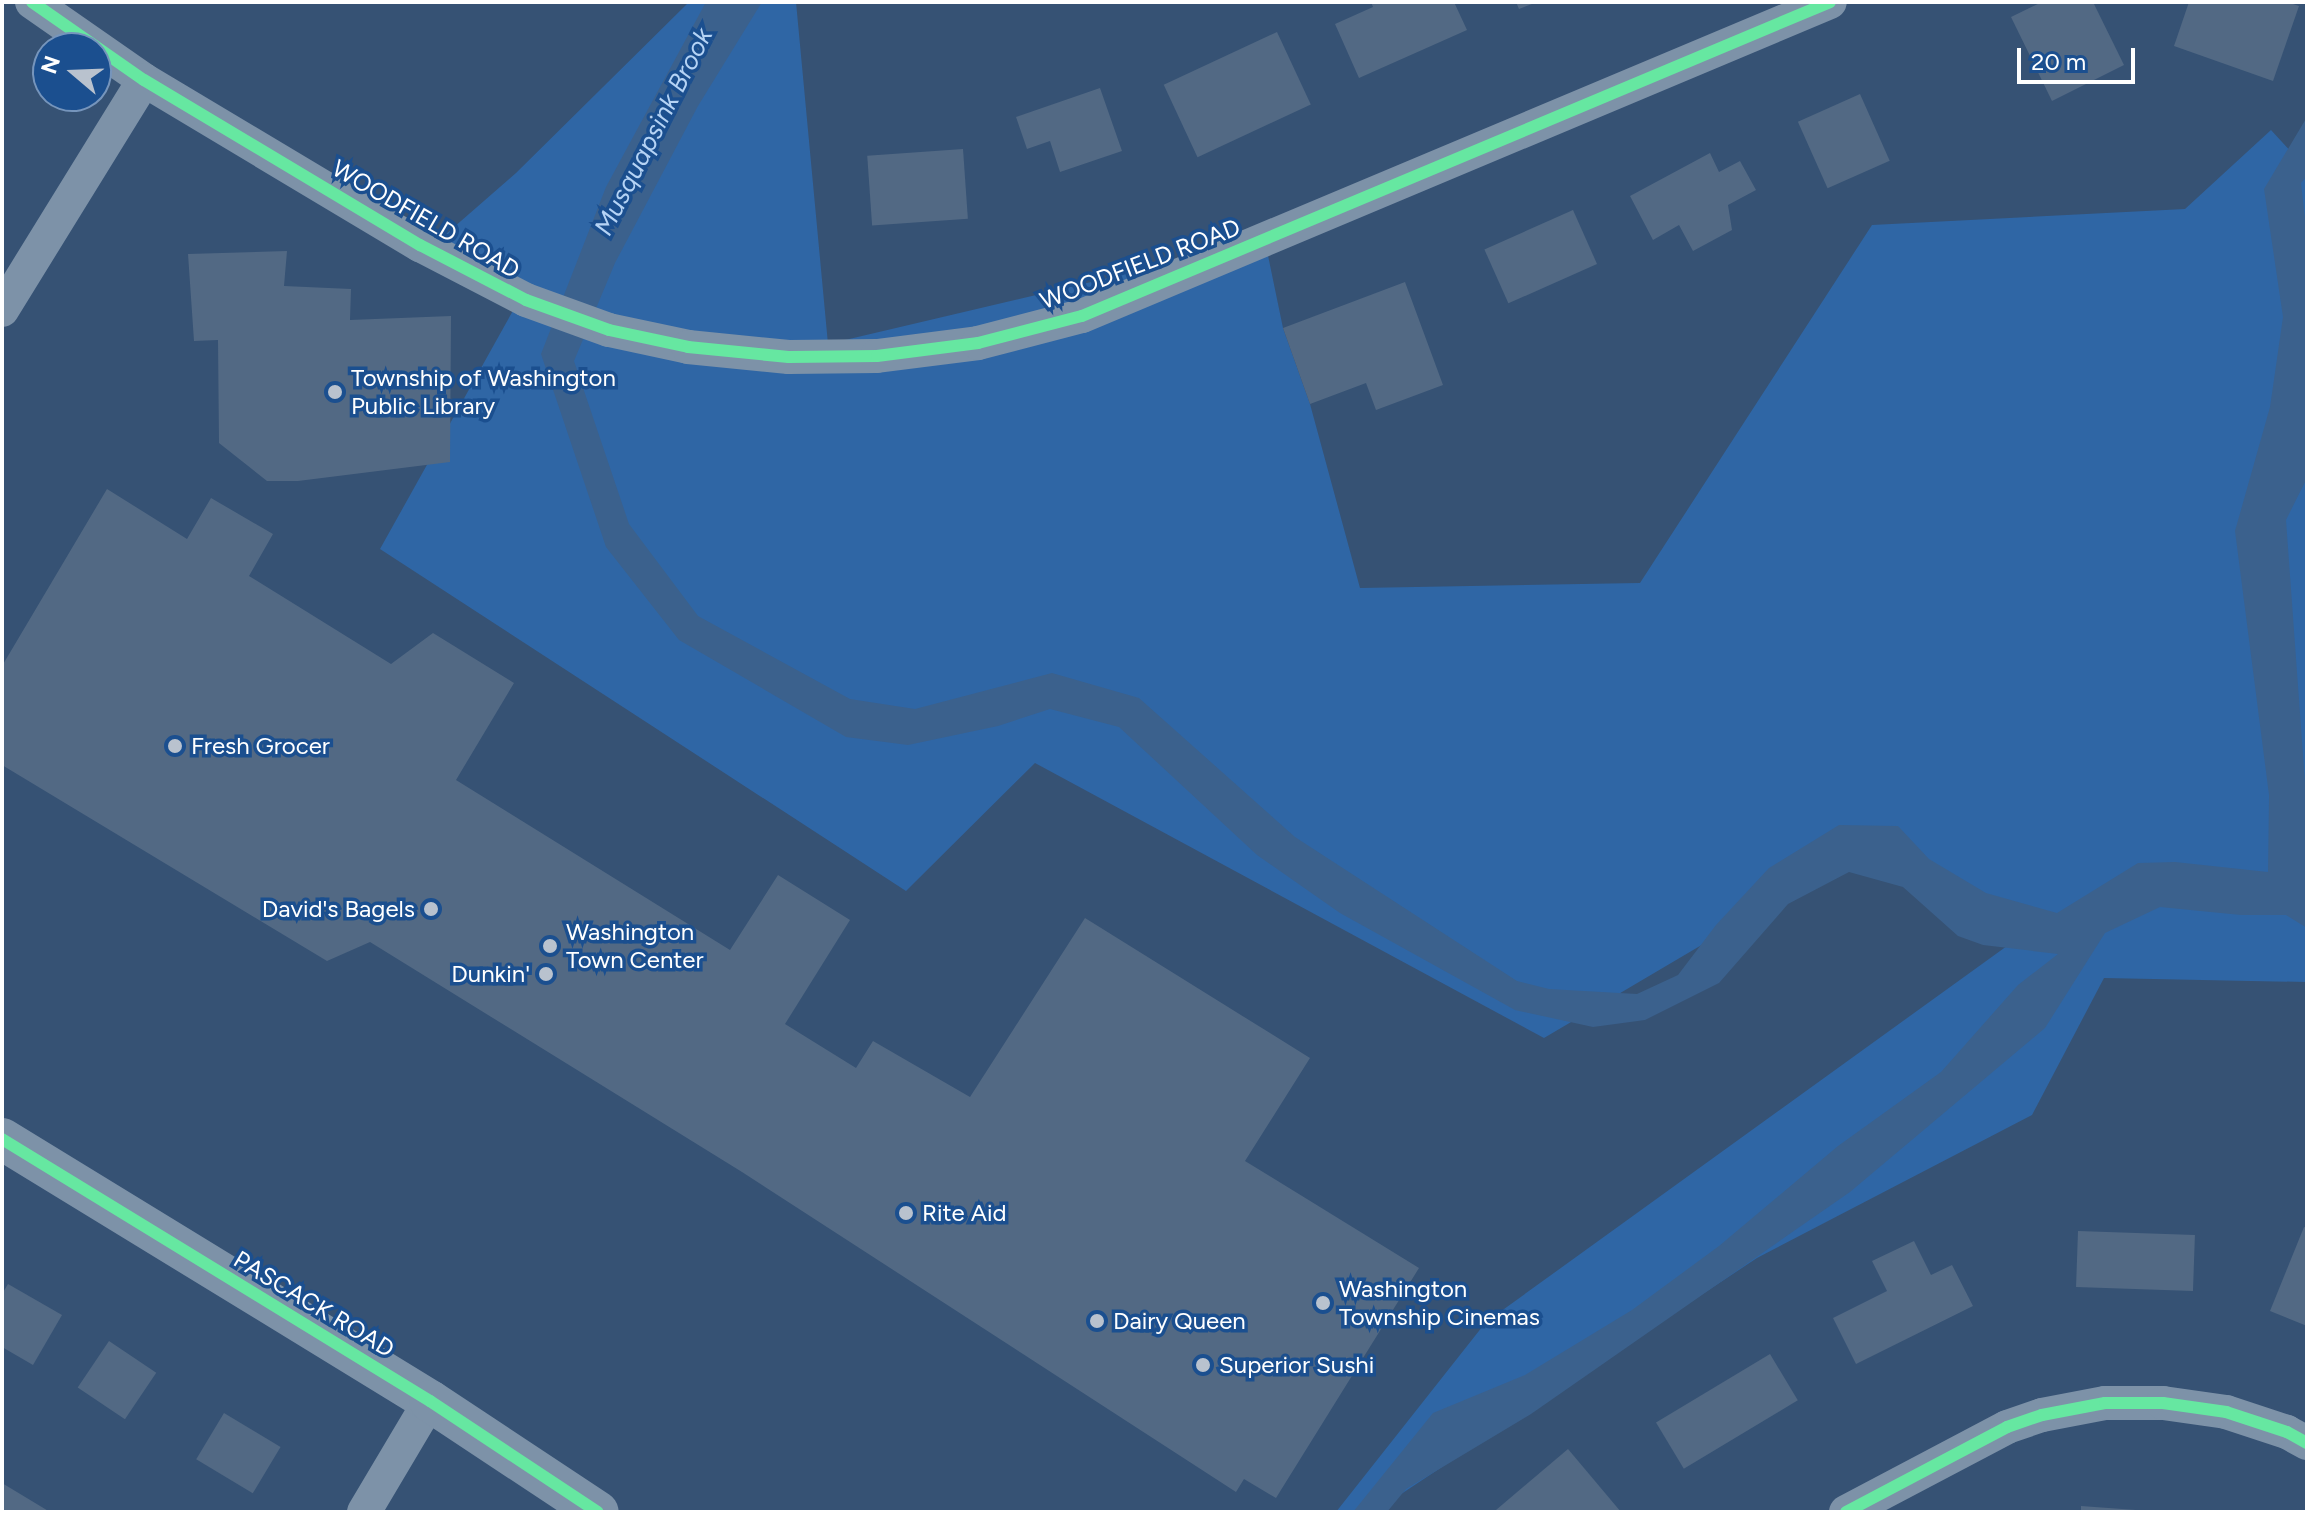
<!DOCTYPE html>
<html>
<head>
<meta charset="utf-8">
<style>
	body { margin:0 }
	#map { position:relative; width:2309px; height:1514px; overflow:hidden; background:#365274; font-family:Figtree,sans-serif }
	div>[style] { position:absolute }
	.green>* { inset:0; background:#2f66a5 }
	.water>* { inset:0; background:#3b618d }
	.building>* { inset:0; background:#526984; transform-origin:0 0 }
	.minor>* { height:34px; margin:-17px; padding:0 17px; transform-origin:17px; border-radius:17px; background:#7d92a8 }
	.tertiary>* { height:42px; margin:-21px; padding:0 21px; transform-origin:21px; border-radius:21px; background:#7d92a8 }
	.cycleway>* { height:12px; margin:-6px; padding:0 6px; transform-origin:6px; border-radius:6px; background:#66e7a1 }
	.dots>* { width:22px; height:22px; translate:-50% -50%; box-sizing:border-box; border:4px solid #1b4f8f; border-radius:50% }
	span { translate:-50% -50%; white-space:nowrap; text-align:center; line-height:1.15; -webkit-text-stroke:7px #1b4f8f; paint-order:stroke }
	.street-label { font-size:24px; color:#fff }
	.poi-label { font-size:24px; color:#fff }
	.left { translate:0 -50%; text-align:left }
	.right { translate:-100% -50%; text-align:right }
	.water-label { font-size:26px; color:#b5d3f5; font-style:italic }
	.frame { position:absolute; inset:0; border:4px solid #fff; pointer-events:none }
	.north { position:absolute; left:32px; top:32px; width:80px; height:80px; box-sizing:border-box; background:#1b4f8f; border:2px solid #7695bc; border-radius:50%; rotate:289deg; font-size:22px; font-weight:700; line-height:32px; text-align:center; color:#fff }
	.north::after { content:''; display:block; margin:auto; width:28px; height:36px; background:#b9c2ce; clip-path:polygon(50% 0,100% 100%,50% 72%,0 100%) }
	.scale { position:absolute; left:2017px; top:48px; width:118px; height:36px; box-sizing:border-box; border:4px solid #fff; border-top:0; padding-left:10px; font-size:24px; line-height:28px; white-space:nowrap; color:#fff; -webkit-text-stroke:6px #1b4f8f; paint-order:stroke }
</style>
</head>
<body>
<div id="map">
	<div class="green">
		<div style="clip-path:polygon(689px 2px,796px 2px,828px 344px,1265px 241px,1283px 328px,1310px 404px,1360px 588px,1640px 583px,1872px 225px,2185px 209px,2271px 130px,2307px 169px,2307px 982px,2104px 978px,2032px 1115px,1757px 1258px,1374px 1512px,1336px 1512px,1486px 1322px,2036px 925px,1861px 851px,1544px 1038px,1035px 763px,906px 891px,380px 549px,520px 298px,430px 248px,516px 173px)"></div>
	</div>
	<div class="water">
		<div style="clip-path:polygon(706px 2px,762px 2px,698px 106px,615px 263px,574px 361px,629px 524px,698px 616px,850px 699px,915px 709px,1052px 673px,1139px 698px,1295px 837px,1517px 981px,1549px 989px,1637px 994px,1678px 975px,1716px 925px,1769px 868px,1839px 825px,1898px 826px,1929px 859px,1986px 893px,2057px 913px,2138px 863px,2175px 862px,2268px 872px,2269px 795px,2235px 531px,2270px 407px,2283px 317px,2264px 189px,2307px 117px,2307px 176px,2301px 183px,2307px 236px,2307px 478px,2286px 520px,2307px 810px,2307px 928px,2286px 915px,2241px 915px,2160px 907px,2105px 933px,2045px 1028px,1850px 1192px,1531px 1414px,1406px 1489px,1387px 1512px,1353px 1512px,1433px 1413px,1525px 1375px,1632px 1310px,1719px 1246px,1838px 1146px,1941px 1072px,2018px 985px,2058px 954px,1983px 945px,1958px 936px,1903px 887px,1849px 872px,1788px 904px,1719px 983px,1645px 1020px,1593px 1027px,1515px 1010px,1340px 913px,1257px 855px,1119px 727px,1050px 709px,998px 726px,908px 745px,846px 737px,679px 640px,606px 547px,541px 354px,606px 187px)"></div>
	</div>
	<div class="building">
		<div style="clip-path:polygon(1371px 2px,1454px 2px,1467px 30px,1359px 78px,1335px 24px,1373px 7px)"></div>
		<div style="clip-path:polygon(1516px 2px,1537px 2px,1519px 9px)"></div>
		<div style="clip-path:polygon(2042px 2px,2093px 2px,2124px 65px,2052px 101px,2011px 17px)"></div>
		<div style="clip-path:polygon(2189px 2px,2287px 2px,2299px 6px,2273px 81px,2174px 46px)"></div>
		<div style="left:1277px;top:32px;width:80px;height:125px;rotate:65deg"></div>
		<div style="clip-path:polygon(1100px 88px,1122px 151px,1060px 172px,1050px 141px,1027px 149px,1016px 117px)"></div>
		<div style="left:1860px;top:94px;width:73px;height:68px;rotate:66deg"></div>
		<div style="left:963px;top:149px;width:70px;height:96px;rotate:86deg"></div>
		<div style="clip-path:polygon(1710px 153px,1719px 172px,1740px 161px,1756px 190px,1728px 205px,1732px 230px,1693px 251px,1679px 225px,1653px 240px,1630px 196px)"></div>
		<div style="left:1573px;top:210px;width:59px;height:97px;rotate:66deg"></div>
		<div style="clip-path:polygon(287px 251px,284px 286px,351px 289px,350px 320px,451px 316px,450px 462px,298px 481px,267px 481px,219px 443px,218px 340px,194px 341px,188px 254px)"></div>
		<div style="clip-path:polygon(1405px 282px,1443px 385px,1376px 410px,1366px 383px,1310px 404px,1283px 328px)"></div>
		<div style="clip-path:polygon(107px 489px,187px 539px,211px 498px,273px 534px,249px 576px,391px 664px,433px 633px,514px 683px,456px 780px,730px 950px,778px 875px,850px 920px,785px 1024px,856px 1068px,873px 1041px,970px 1097px,1085px 918px,1310px 1058px,1245px 1161px,1419px 1268px,1276px 1498px,1244px 1479px,1236px 1492px,742px 1172px,370px 942px,327px 961px,2px 765px,2px 666px)"></div>
		<div style="clip-path:polygon(2304px 1227px,2307px 1228px,2307px 1326px,2270px 1311px)"></div>
		<div style="left:2078px;top:1231px;width:117px;height:56px;rotate:2deg"></div>
		<div style="clip-path:polygon(1914px 1241px,1931px 1275px,1952px 1265px,1973px 1306px,1856px 1364px,1833px 1318px,1887px 1291px,1872px 1261px)"></div>
		<div style="clip-path:polygon(8px 1284px,62px 1315px,33px 1365px,2px 1347px,2px 1294px)"></div>
		<div style="left:109px;top:1341px;width:57px;height:56px;rotate:34deg"></div>
		<div style="left:1770px;top:1354px;width:54px;height:133px;rotate:59deg"></div>
		<div style="left:224px;top:1413px;width:66px;height:54px;rotate:31deg"></div>
		<div style="clip-path:polygon(1568px 1449px,1621px 1512px,1498px 1512px,1496px 1510px)"></div>
		<div style="clip-path:polygon(2px 1483px,50px 1512px,2px 1512px)"></div>
		<div style="clip-path:polygon(2081px 1506px,2136px 1510px,2136px 1512px,2081px 1512px)"></div>
	</div>
	<div class="minor">
		<div style="left:32px;top:2px;width:136px;rotate:34.9deg"></div>
		<div style="left:144px;top:80px;width:322px;rotate:30.9deg"></div>
		<div style="left:420px;top:245px;width:119px;rotate:27.4deg"></div>
		<div style="left:526px;top:300px;width:88px;rotate:19.9deg"></div>
		<div style="left:609px;top:330px;width:81px;rotate:12.1deg"></div>
		<div style="left:688px;top:347px;width:101px;rotate:5.7deg"></div>
		<div style="left:789px;top:357px;width:88px;rotate:-0.7deg"></div>
		<div style="left:877px;top:356px;width:102px;rotate:-7.3deg"></div>
		<div style="left:978px;top:343px;width:107px;rotate:-14.6deg"></div>
		<div style="left:1082px;top:316px;width:811px;rotate:-22.77deg"></div>
		<div style="left:2px;top:310px;width:270px;rotate:-58.3deg"></div>
		<div style="left:364px;top:1512px;width:129px;rotate:-59.3deg"></div>
		<div style="left:1846px;top:1512px;width:182px;rotate:-27.8deg"></div>
		<div style="left:2007px;top:1427px;width:37px;rotate:-19deg"></div>
		<div style="left:2042px;top:1415px;width:64px;rotate:-10.8deg"></div>
		<div style="left:2105px;top:1403px;width:58px"></div>
		<div style="left:2163px;top:1403px;width:64px;rotate:8.1deg"></div>
		<div style="left:2226px;top:1412px;width:64px;rotate:18.2deg"></div>
		<div style="left:2287px;top:1432px;width:23px;rotate:29deg"></div>
	</div>
	<div class="tertiary">
		<div style="left:2px;top:1139px;width:502px;rotate:31.47deg"></div>
		<div style="left:430px;top:1401px;width:201px;rotate:33.5deg"></div>
	</div>
	<div class="cycleway">
		<div style="left:32px;top:2px;width:136px;rotate:34.9deg"></div>
		<div style="left:144px;top:80px;width:322px;rotate:30.9deg"></div>
		<div style="left:420px;top:245px;width:119px;rotate:27.4deg"></div>
		<div style="left:526px;top:300px;width:88px;rotate:19.9deg"></div>
		<div style="left:609px;top:330px;width:81px;rotate:12.1deg"></div>
		<div style="left:688px;top:347px;width:101px;rotate:5.7deg"></div>
		<div style="left:789px;top:357px;width:88px;rotate:-0.7deg"></div>
		<div style="left:877px;top:356px;width:102px;rotate:-7.3deg"></div>
		<div style="left:978px;top:343px;width:107px;rotate:-14.6deg"></div>
		<div style="left:1082px;top:316px;width:811px;rotate:-22.77deg"></div>
		<div style="left:2px;top:1139px;width:502px;rotate:31.47deg"></div>
		<div style="left:430px;top:1401px;width:201px;rotate:33.5deg"></div>
		<div style="left:1846px;top:1512px;width:182px;rotate:-27.8deg"></div>
		<div style="left:2007px;top:1427px;width:37px;rotate:-19deg"></div>
		<div style="left:2042px;top:1415px;width:64px;rotate:-10.8deg"></div>
		<div style="left:2105px;top:1403px;width:58px"></div>
		<div style="left:2163px;top:1403px;width:64px;rotate:8.1deg"></div>
		<div style="left:2226px;top:1412px;width:64px;rotate:18.2deg"></div>
		<div style="left:2287px;top:1432px;width:23px;rotate:29deg"></div>
	</div>
	<div class="dots">
		<div style="left:335px;top:392px;background:#b9c2ce"></div>
		<div style="left:175px;top:746px;background:#b9c2ce"></div>
		<div style="left:431px;top:909px;background:#b9c2ce"></div>
		<div style="left:550px;top:946px;background:#b9c2ce"></div>
		<div style="left:546px;top:974px;background:#b9c2ce"></div>
		<div style="left:906px;top:1213px;background:#b9c2ce"></div>
		<div style="left:1323px;top:1303px;background:#b9c2ce"></div>
		<div style="left:1097px;top:1321px;background:#b9c2ce"></div>
		<div style="left:1203px;top:1365px;background:#b9c2ce"></div>
	</div>
	<div class="street-label">
		<span style="left:426px;top:219px;rotate:30deg">WOODFIELD ROAD</span>
		<span style="left:1140px;top:264px;rotate:-21deg">WOODFIELD ROAD</span>
		<span style="left:314px;top:1304px;rotate:31deg">PASCACK ROAD</span>
	</div>
	<div class="poi-label">
		<span class="left" style="left:351px;top:392px">Township of Washington<br>Public Library</span>
		<span class="left" style="left:191px;top:746px">Fresh Grocer</span>
		<span class="right" style="left:415px;top:909px">David's Bagels</span>
		<span class="left" style="left:566px;top:946px">Washington<br>Town Center</span>
		<span class="right" style="left:530px;top:974px">Dunkin'</span>
		<span class="left" style="left:922px;top:1213px">Rite Aid</span>
		<span class="left" style="left:1339px;top:1303px">Washington<br>Township Cinemas</span>
		<span class="left" style="left:1113px;top:1321px">Dairy Queen</span>
		<span class="left" style="left:1219px;top:1365px">Superior Sushi</span>
	</div>
	<div class="water-label">
		<span style="left:654px;top:132px;rotate:-63deg">Musquapsink Brook</span>
	</div>
	<div class="frame"></div>
	<div class="north">N</div>
	<div class="scale">20 m</div>
</div>
</body>
</html>
